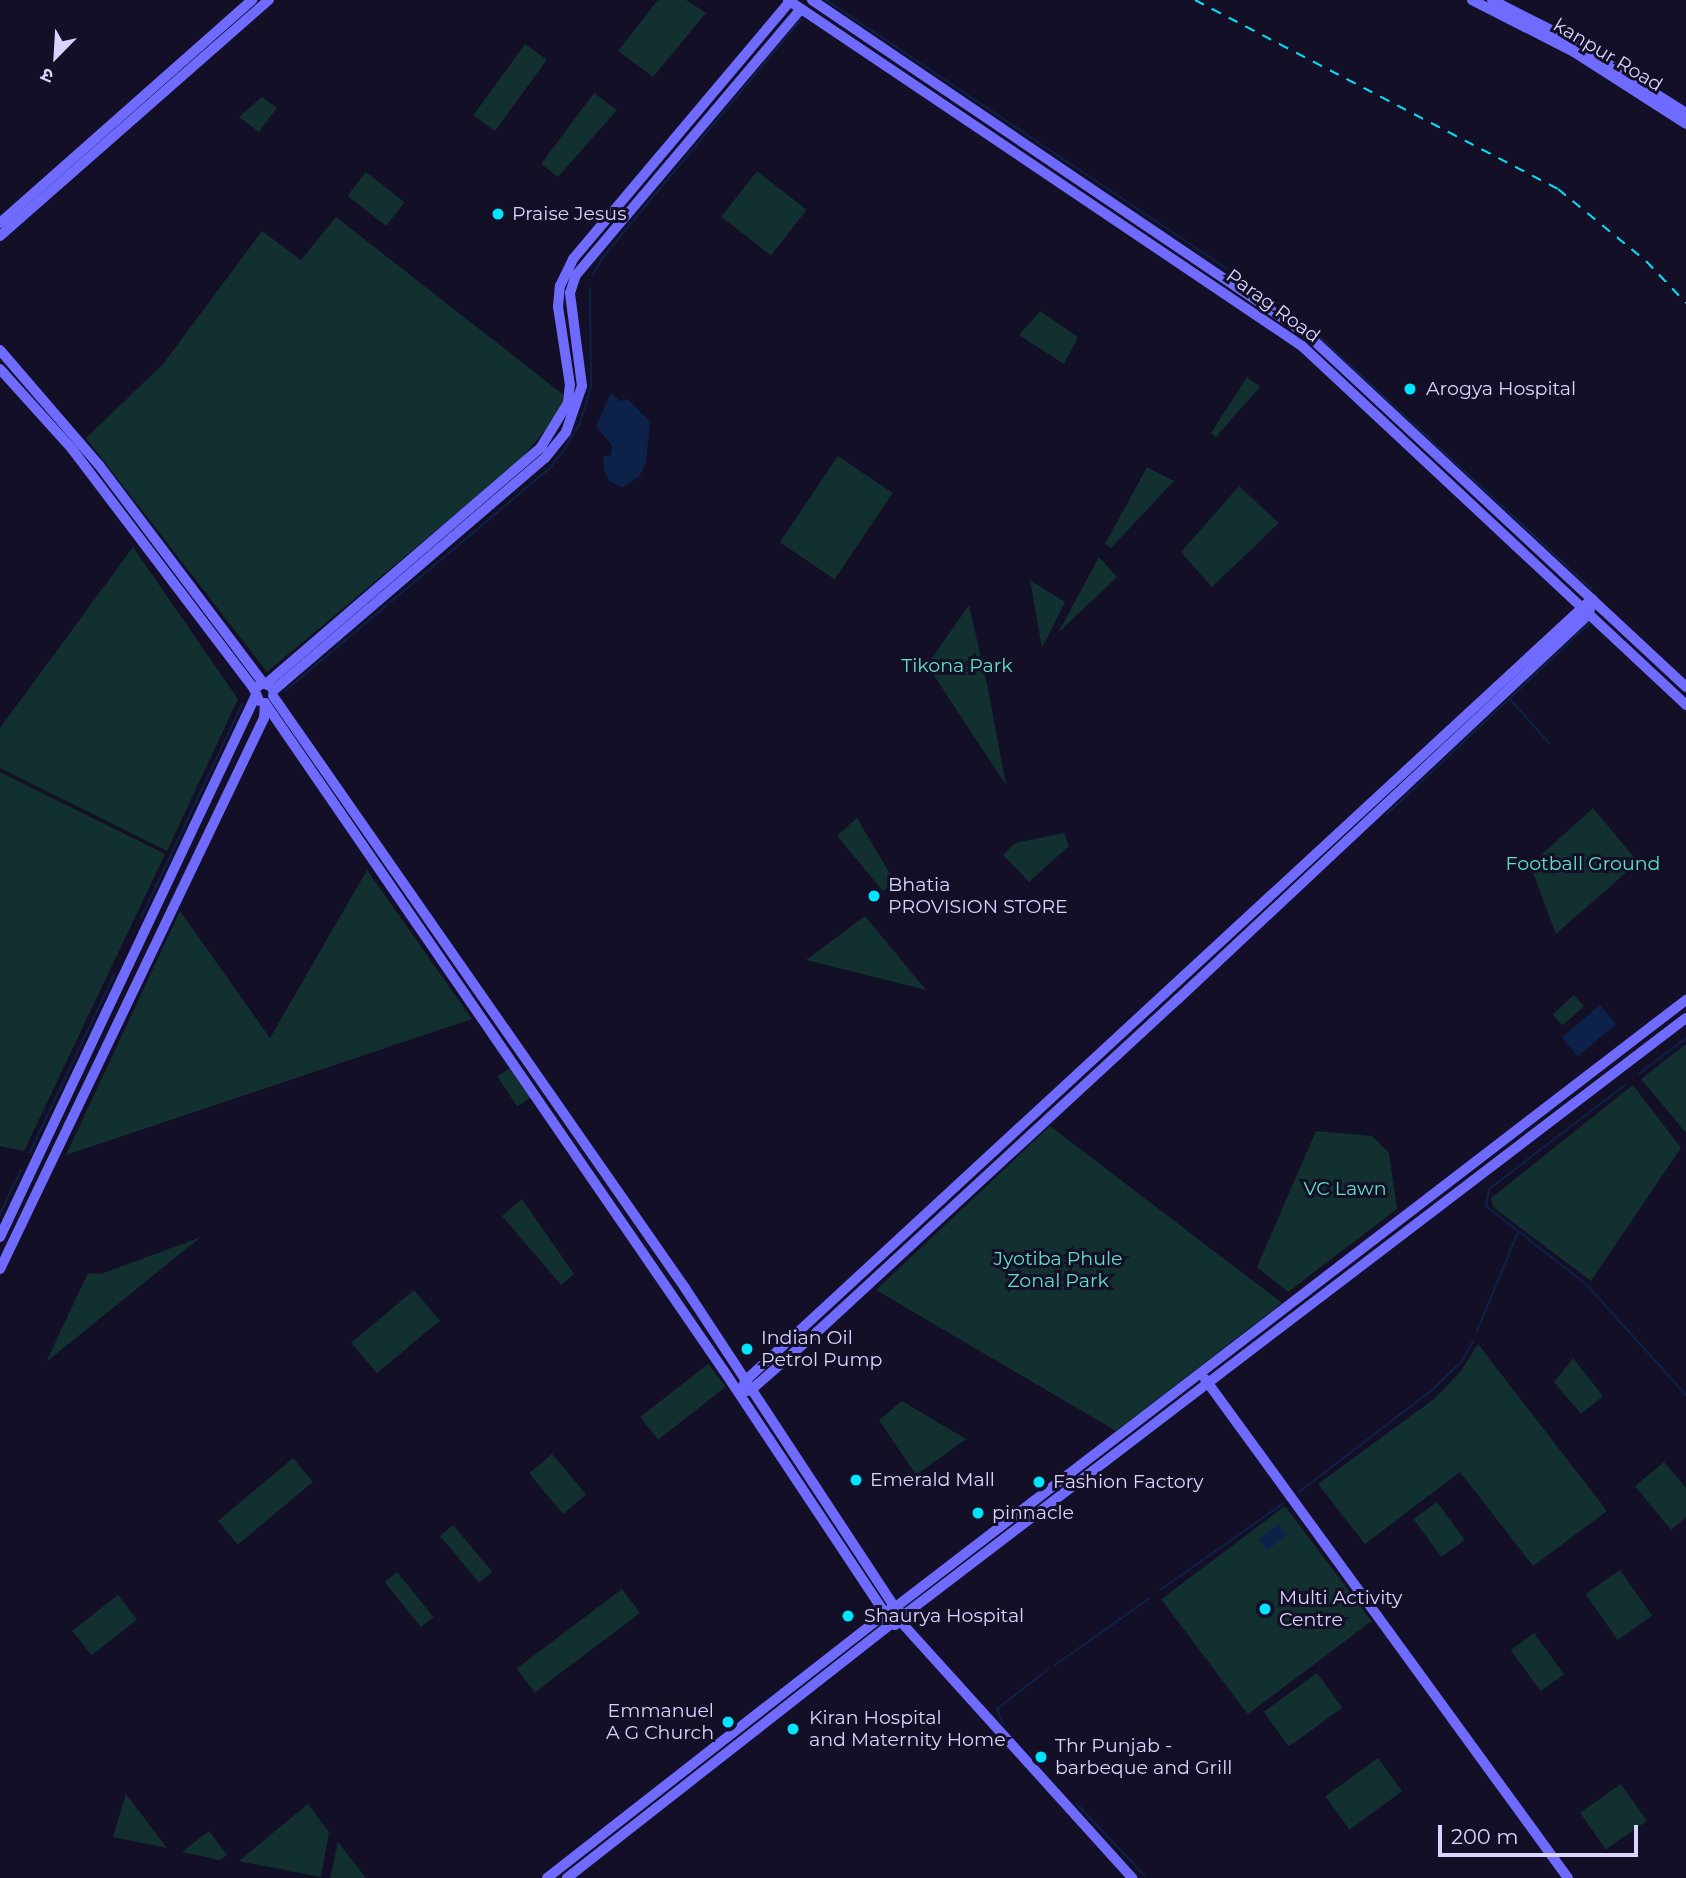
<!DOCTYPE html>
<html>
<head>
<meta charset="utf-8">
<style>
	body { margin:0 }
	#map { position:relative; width:1686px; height:1878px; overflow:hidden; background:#130f26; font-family:Montserrat,"Noto Sans Devanagari",sans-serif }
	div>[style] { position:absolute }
	.green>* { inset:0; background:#12302f; transform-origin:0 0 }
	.water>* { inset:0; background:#0c2248; transform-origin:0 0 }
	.stream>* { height:2px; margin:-1px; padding:0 1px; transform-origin:1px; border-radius:1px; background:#0c2248 }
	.secondary>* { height:10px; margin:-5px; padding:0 5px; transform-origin:5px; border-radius:5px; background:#6f6bff }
	.rail>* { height:2px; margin-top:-1px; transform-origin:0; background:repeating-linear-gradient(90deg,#00e5ff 0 10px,transparent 0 19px) }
	.dots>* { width:19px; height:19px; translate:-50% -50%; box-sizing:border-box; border:4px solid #130f26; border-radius:50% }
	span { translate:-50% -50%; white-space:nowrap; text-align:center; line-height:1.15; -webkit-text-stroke:6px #130f26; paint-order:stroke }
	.street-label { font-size:19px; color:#d9d4ff }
	.poi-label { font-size:19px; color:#d9d4ff }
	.left { translate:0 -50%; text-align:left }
	.right { translate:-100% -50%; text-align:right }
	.park-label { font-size:19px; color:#5fe0c0 }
	.north { position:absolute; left:21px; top:21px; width:70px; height:70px; -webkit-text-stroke:5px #130f26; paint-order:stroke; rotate:204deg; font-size:19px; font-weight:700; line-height:28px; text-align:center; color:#d9d4ff }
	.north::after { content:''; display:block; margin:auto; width:24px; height:32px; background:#d9d4ff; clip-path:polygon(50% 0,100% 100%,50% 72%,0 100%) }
	.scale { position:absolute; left:1438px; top:1825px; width:200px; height:32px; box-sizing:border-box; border:4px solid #d9d4ff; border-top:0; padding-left:9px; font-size:21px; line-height:24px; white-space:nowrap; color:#d9d4ff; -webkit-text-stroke:5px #130f26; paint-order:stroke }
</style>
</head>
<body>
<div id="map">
	<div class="green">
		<div style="clip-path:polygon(658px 0,686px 0,706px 13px,653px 77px,618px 51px)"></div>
		<div style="left:525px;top:44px;width:27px;height:88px;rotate:36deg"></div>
		<div style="clip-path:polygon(594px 93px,617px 110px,558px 177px,541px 164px)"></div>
		<div style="clip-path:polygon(262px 97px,277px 108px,259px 132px,239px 117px)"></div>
		<div style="left:757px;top:171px;width:63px;height:58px;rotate:38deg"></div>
		<div style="left:366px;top:172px;width:49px;height:30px;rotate:38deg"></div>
		<div style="clip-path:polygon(336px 217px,565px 396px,554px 420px,519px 461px,267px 672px,86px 438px,163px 364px,262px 231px,301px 260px)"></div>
		<div style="clip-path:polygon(1040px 311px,1078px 337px,1064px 364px,1019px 335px)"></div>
		<div style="clip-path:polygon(1247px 377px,1260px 387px,1216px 437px,1211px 433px)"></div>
		<div style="left:838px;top:456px;width:66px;height:104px;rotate:34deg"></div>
		<div style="clip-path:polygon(1147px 467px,1174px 481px,1111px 548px,1105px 544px)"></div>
		<div style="clip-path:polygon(1239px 486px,1279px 523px,1212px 587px,1181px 552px)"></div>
		<div style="clip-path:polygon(133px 547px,238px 699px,167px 851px,0 768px,0 728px)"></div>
		<div style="clip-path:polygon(1099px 557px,1117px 577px,1058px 633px)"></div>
		<div style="clip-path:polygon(1030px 580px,1065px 602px,1042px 648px)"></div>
		<div style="clip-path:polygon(969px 605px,988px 689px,1006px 785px,927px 665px)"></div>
		<div style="clip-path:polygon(0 772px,165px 854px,24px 1151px,0 1146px)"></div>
		<div style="clip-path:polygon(1593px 808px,1638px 862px,1556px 934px,1530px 865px)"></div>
		<div style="clip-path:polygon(857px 818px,895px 882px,883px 891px,837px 836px)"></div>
		<div style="clip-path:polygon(1064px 833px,1069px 846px,1029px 882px,1003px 855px,1015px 843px)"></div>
		<div style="clip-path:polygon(367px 870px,472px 1019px,66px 1155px,180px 911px,270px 1038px)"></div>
		<div style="clip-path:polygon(865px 916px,926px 990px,806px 960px)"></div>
		<div style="left:1574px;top:995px;width:15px;height:29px;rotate:48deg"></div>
		<div style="clip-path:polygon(1686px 1044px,1686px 1133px,1641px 1079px)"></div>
		<div style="left:513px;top:1066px;width:36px;height:19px;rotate:56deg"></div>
		<div style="clip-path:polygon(1633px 1085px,1681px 1148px,1591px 1281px,1493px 1207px,1491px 1198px)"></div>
		<div style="clip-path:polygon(1050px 1126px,1282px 1303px,1116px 1431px,876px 1290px)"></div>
		<div style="clip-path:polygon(1316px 1131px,1372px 1136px,1389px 1153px,1397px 1209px,1288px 1292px,1257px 1267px)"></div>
		<div style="clip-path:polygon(522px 1199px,574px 1274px,561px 1285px,502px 1216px)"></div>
		<div style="clip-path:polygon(201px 1237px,46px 1362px,88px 1273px,101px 1274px)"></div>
		<div style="left:414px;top:1290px;width:40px;height:82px;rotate:50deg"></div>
		<div style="clip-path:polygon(1478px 1344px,1607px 1511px,1533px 1566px,1460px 1472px,1365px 1544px,1318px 1484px,1434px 1399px,1461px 1371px)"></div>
		<div style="clip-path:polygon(1573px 1358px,1603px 1396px,1581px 1414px,1554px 1382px)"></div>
		<div style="left:708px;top:1364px;width:29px;height:86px;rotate:52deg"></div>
		<div style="clip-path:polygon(902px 1401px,966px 1439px,916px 1475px,879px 1420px)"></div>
		<div style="left:552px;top:1454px;width:53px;height:30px;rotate:50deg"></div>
		<div style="left:293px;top:1458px;width:31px;height:98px;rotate:50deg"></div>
		<div style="clip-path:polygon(1664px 1462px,1686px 1488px,1686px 1517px,1671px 1530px,1635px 1486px)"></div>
		<div style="left:1437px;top:1502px;width:47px;height:29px;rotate:54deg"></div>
		<div style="left:1285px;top:1506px;width:144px;height:155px;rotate:53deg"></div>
		<div style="left:453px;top:1525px;width:61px;height:17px;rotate:50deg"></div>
		<div style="left:1620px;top:1570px;width:56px;height:42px;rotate:55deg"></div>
		<div style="left:397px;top:1572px;width:58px;height:16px;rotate:51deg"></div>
		<div style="left:622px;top:1589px;width:30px;height:132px;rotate:53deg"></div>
		<div style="left:118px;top:1595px;width:31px;height:58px;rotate:52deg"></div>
		<div style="left:1534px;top:1633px;width:51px;height:29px;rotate:54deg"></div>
		<div style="left:1317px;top:1673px;width:43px;height:66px;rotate:54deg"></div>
		<div style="left:1378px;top:1758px;width:41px;height:65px;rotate:54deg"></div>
		<div style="left:1621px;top:1784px;width:45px;height:50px;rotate:55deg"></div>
		<div style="clip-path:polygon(126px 1794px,167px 1848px,113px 1837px)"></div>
		<div style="clip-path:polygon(308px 1804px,329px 1832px,321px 1877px,239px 1861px)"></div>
		<div style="clip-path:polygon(209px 1831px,227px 1855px,220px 1860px,182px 1852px)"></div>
		<div style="clip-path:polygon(338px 1842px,366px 1878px,330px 1878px)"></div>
	</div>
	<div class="water">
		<div style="clip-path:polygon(611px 393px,620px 401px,628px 399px,650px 422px,646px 463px,639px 477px,622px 487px,610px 482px,604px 471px,603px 457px,611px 455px,612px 446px,596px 426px)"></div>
		<div style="left:1600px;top:1005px;width:25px;height:50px;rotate:50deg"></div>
		<div style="left:1279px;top:1524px;width:14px;height:25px;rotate:54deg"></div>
	</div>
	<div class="stream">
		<div style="left:826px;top:0;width:559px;rotate:33.83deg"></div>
		<div style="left:592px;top:276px;width:22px;rotate:-60deg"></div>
		<div style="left:603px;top:257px;width:310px;rotate:-50.2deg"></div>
		<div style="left:1299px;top:318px;width:399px;rotate:42.8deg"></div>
		<div style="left:285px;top:691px;width:346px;rotate:-40.1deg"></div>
		<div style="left:550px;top:468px;width:25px;rotate:-53deg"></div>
		<div style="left:565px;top:448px;width:29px;rotate:-59deg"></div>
		<div style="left:580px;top:423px;width:39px;rotate:-73deg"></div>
		<div style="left:591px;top:386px;width:98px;rotate:-90.6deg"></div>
		<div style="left:1510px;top:699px;width:59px;rotate:48.4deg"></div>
		<div style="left:1387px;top:814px;width:279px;rotate:-43.3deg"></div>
		<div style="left:141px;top:918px;width:237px;rotate:-64.7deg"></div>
		<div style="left:1639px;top:1074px;width:59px;rotate:-37.5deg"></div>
		<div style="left:1625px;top:1085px;width:171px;rotate:142.6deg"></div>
		<div style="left:1489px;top:1189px;width:17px;rotate:100deg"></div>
		<div style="left:1486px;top:1206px;width:127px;rotate:38deg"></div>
		<div style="left:1586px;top:1284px;width:149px;rotate:48deg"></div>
		<div style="left:30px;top:1152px;width:196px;rotate:-64.6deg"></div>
		<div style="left:0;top:1214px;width:49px;rotate:-64.5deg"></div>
		<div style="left:1477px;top:1331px;width:107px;rotate:-67.5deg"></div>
		<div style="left:1299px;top:1492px;width:168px;rotate:-37.5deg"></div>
		<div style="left:1432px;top:1390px;width:42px;rotate:-44deg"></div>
		<div style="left:1462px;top:1361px;width:23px;rotate:-61deg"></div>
		<div style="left:1160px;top:1590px;width:151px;rotate:-35.1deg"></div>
		<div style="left:1055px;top:1665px;width:116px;rotate:-35.2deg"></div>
		<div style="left:1003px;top:1723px;width:15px;rotate:-113deg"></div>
		<div style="left:997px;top:1709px;width:62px;rotate:-37.8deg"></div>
		<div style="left:1076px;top:1803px;width:100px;rotate:46.6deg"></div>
	</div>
	<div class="secondary">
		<div style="left:788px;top:0;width:620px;rotate:33.95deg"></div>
		<div style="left:1302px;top:346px;width:526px;rotate:43.07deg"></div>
		<div style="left:812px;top:0;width:600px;rotate:34.06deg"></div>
		<div style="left:1309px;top:336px;width:515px;rotate:42.95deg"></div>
		<div style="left:1472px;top:0;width:114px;rotate:27deg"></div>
		<div style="left:1574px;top:52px;width:133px;rotate:32.7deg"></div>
		<div style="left:1492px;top:0;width:84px;rotate:26.9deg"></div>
		<div style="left:1567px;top:38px;width:141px;rotate:32.2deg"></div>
		<div style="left:0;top:223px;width:337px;rotate:-41.5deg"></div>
		<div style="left:0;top:236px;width:358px;rotate:-41.3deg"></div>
		<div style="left:0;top:350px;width:152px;rotate:49.3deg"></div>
		<div style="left:99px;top:465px;width:273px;rotate:53deg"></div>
		<div style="left:0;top:369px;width:108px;rotate:48deg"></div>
		<div style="left:72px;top:449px;width:301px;rotate:52.8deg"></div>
		<div style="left:254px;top:689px;width:13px;rotate:67deg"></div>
		<div style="left:267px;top:683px;width:362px;rotate:-40.7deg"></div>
		<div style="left:541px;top:447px;width:52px;rotate:-58.5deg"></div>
		<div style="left:568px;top:403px;width:18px;rotate:-84deg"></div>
		<div style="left:570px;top:385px;width:79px;rotate:-98.7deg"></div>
		<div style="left:558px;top:307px;width:21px;rotate:-85deg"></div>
		<div style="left:560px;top:286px;width:30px;rotate:-64deg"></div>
		<div style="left:573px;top:259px;width:337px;rotate:-49.9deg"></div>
		<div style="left:254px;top:689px;width:11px;rotate:-34deg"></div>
		<div style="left:263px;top:683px;width:10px;rotate:24deg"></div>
		<div style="left:273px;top:691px;width:358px;rotate:-40.6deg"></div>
		<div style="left:545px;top:458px;width:33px;rotate:-51deg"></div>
		<div style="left:566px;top:432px;width:49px;rotate:-70.8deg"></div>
		<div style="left:582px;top:386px;width:94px;rotate:-97.4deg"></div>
		<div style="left:570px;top:293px;width:19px;rotate:-72deg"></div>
		<div style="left:576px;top:275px;width:348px;rotate:-49.8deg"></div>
		<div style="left:273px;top:696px;width:721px;rotate:55.16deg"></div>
		<div style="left:685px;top:1288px;width:379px;rotate:56.7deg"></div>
		<div style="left:265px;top:703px;width:810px;rotate:55.51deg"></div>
		<div style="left:724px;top:1371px;width:289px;rotate:56.4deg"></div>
		<div style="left:884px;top:1612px;width:8px;rotate:83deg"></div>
		<div style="left:885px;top:1620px;width:11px;rotate:27deg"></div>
		<div style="left:895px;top:1625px;width:10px;rotate:-37deg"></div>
		<div style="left:903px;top:1619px;width:14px;rotate:-115deg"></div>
		<div style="left:897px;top:1606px;width:14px;rotate:155deg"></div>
		<div style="left:0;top:1237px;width:597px;rotate:-64.72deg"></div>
		<div style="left:0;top:1269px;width:611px;rotate:-64.4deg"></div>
		<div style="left:264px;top:718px;width:15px;rotate:-86deg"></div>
		<div style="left:1205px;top:1379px;width:617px;rotate:53.97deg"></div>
		<div style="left:740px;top:1393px;width:11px;rotate:-15deg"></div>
		<div style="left:751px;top:1390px;width:88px;rotate:-41.3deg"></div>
		<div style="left:817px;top:1332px;width:491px;rotate:-42.7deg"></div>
		<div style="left:1178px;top:999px;width:563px;rotate:-43.13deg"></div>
		<div style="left:1589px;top:614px;width:15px;rotate:-79deg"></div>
		<div style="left:740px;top:1393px;width:13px;rotate:-67deg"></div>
		<div style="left:745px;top:1381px;width:1153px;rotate:-42.72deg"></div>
		<div style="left:897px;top:1606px;width:995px;rotate:-37.53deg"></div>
		<div style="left:904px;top:1615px;width:984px;rotate:-37.36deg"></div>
		<div style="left:901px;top:1622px;width:345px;rotate:47.9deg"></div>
		<div style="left:547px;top:1878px;width:427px;rotate:-38deg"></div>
		<div style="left:567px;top:1878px;width:410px;rotate:-38.1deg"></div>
	</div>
	<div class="rail">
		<div style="left:1195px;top:0;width:409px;rotate:27.5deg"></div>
		<div style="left:1558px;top:189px;width:114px;rotate:39.3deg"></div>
		<div style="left:1646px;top:261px;width:58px;rotate:46.4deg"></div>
	</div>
	<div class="dots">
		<div style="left:498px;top:214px;background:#00e5ff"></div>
		<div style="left:1410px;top:389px;background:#00e5ff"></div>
		<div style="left:874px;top:896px;background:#00e5ff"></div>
		<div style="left:747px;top:1349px;background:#00e5ff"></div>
		<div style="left:856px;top:1480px;background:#00e5ff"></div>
		<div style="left:1039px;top:1482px;background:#00e5ff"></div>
		<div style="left:978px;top:1513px;background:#00e5ff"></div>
		<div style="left:1265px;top:1609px;background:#00e5ff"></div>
		<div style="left:848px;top:1616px;background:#00e5ff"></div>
		<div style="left:728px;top:1722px;background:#00e5ff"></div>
		<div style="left:793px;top:1729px;background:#00e5ff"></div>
		<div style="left:1041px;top:1757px;background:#00e5ff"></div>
	</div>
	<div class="street-label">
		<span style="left:1608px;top:55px;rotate:31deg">kanpur Road</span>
		<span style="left:1273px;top:306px;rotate:36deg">Parag Road</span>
	</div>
	<div class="poi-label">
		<span class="left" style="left:512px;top:214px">Praise Jesus</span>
		<span class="left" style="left:1426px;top:389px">Arogya Hospital</span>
		<span class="left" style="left:888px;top:896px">Bhatia<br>PROVISION STORE</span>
		<span class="left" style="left:761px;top:1349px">Indian Oil<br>Petrol Pump</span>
		<span class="left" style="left:870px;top:1480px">Emerald Mall</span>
		<span class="left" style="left:1053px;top:1482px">Fashion Factory</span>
		<span class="left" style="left:992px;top:1513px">pinnacle</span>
		<span class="left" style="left:1279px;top:1609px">Multi Activity<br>Centre</span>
		<span class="left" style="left:864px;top:1616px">Shaurya Hospital</span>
		<span class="right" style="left:714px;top:1722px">Emmanuel<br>A G Church</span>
		<span class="left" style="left:809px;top:1729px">Kiran Hospital<br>and Maternity Home</span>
		<span class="left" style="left:1055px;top:1757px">Thr Punjab -<br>barbeque and Grill</span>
	</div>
	<div class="park-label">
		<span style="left:957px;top:666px">Tikona Park</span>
		<span style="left:1583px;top:864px">Football Ground</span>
		<span style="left:1345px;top:1189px">VC Lawn</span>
		<span style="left:1058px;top:1270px">Jyotiba Phule<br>Zonal Park</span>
	</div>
	<div class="north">उ</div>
	<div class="scale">200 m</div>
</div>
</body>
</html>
